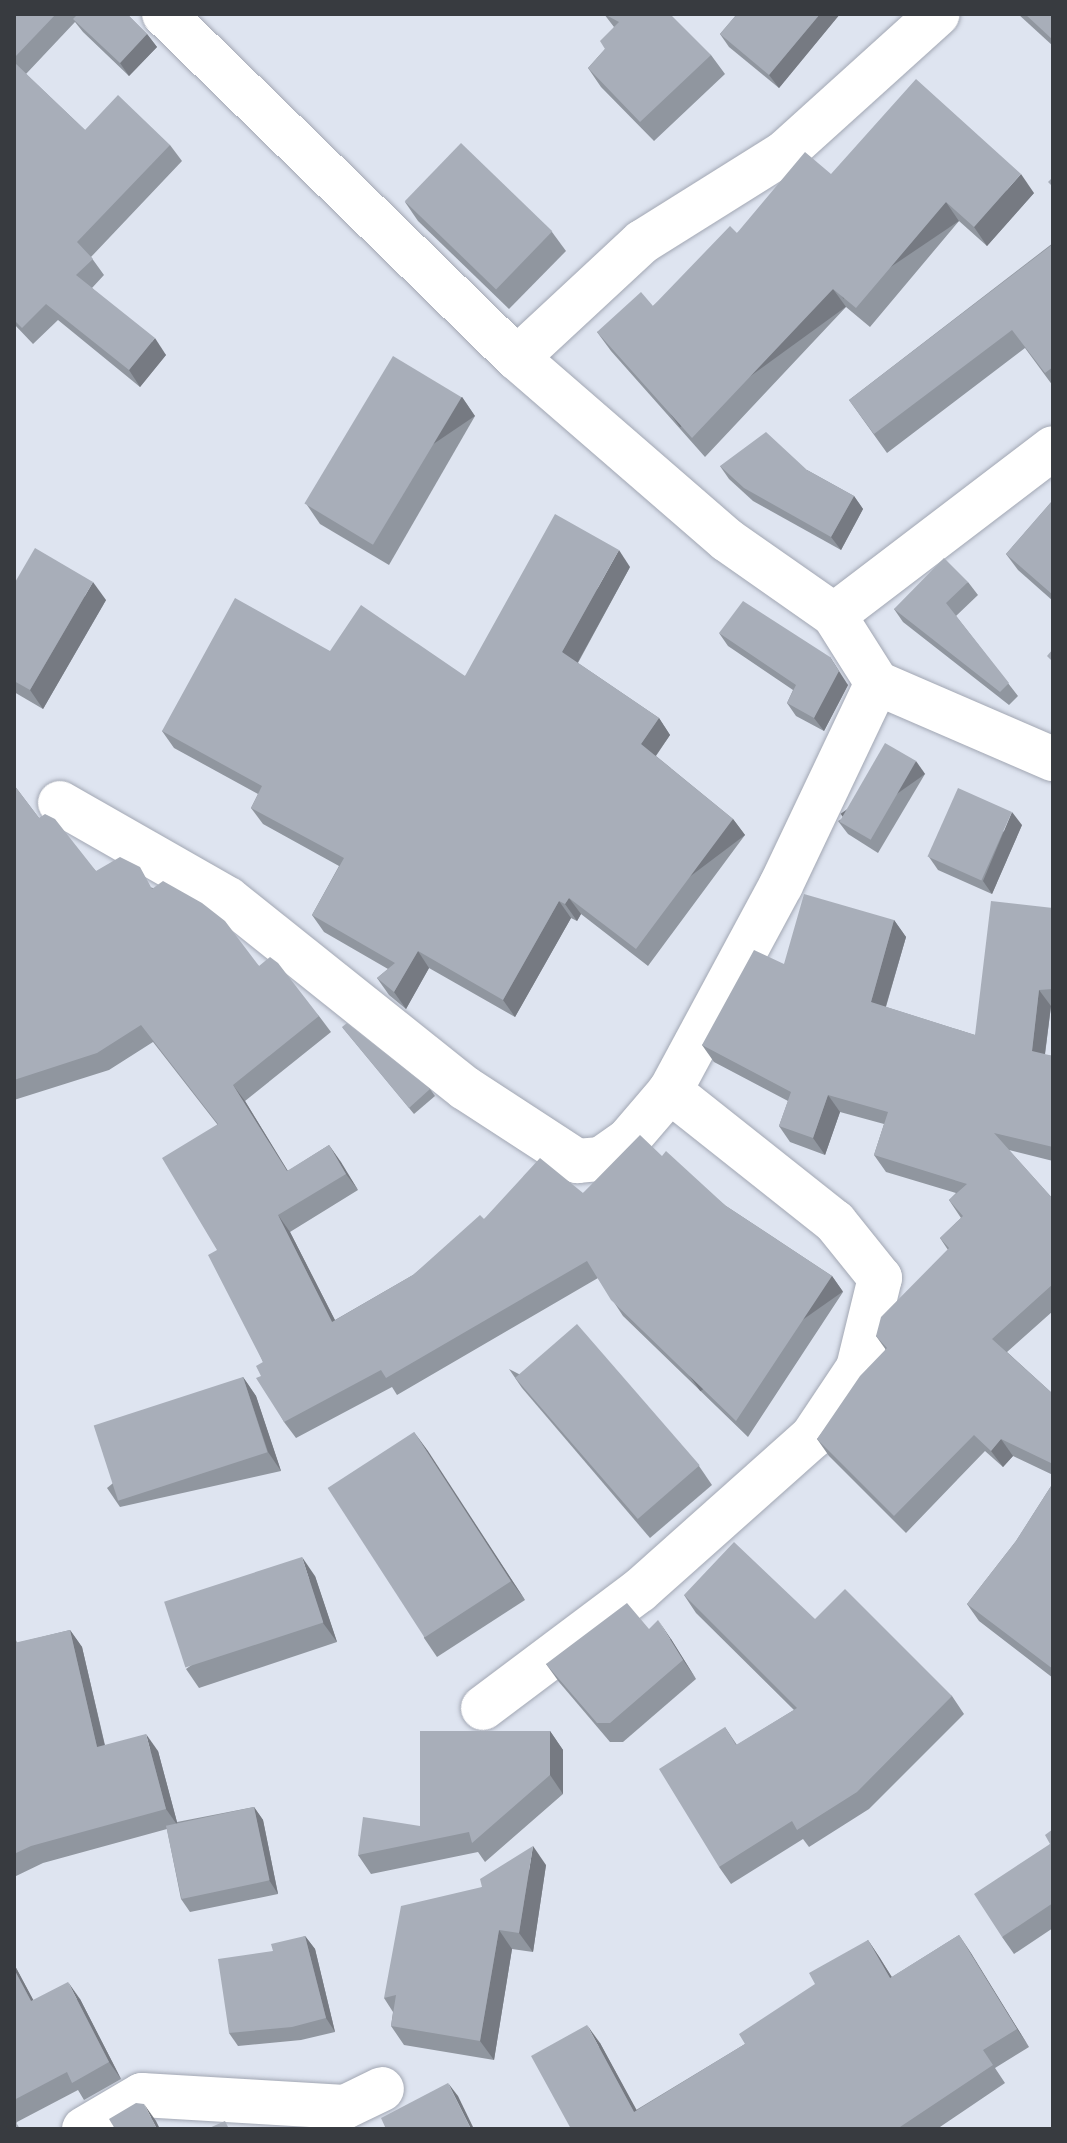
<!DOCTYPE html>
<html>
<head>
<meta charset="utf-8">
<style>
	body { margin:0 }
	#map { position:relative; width:1067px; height:2143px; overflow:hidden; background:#dee4f0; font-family:"Noto Sans",sans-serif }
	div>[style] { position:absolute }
	.roads { filter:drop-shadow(0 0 2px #a2a7b3) drop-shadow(0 0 2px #a2a7b3) }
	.street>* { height:44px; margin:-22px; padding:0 22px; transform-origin:22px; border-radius:22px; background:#fff }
	.wall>* { inset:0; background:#90969f }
	.shaded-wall>* { inset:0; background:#767a82; transform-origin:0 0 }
	.building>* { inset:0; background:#a8aeb9; transform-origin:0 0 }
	span { translate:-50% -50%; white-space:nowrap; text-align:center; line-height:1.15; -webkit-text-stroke:8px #ebf1fd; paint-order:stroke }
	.frame { position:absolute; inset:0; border:16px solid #383b40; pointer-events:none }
</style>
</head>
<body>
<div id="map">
	<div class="roads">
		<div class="street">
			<div style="left:164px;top:14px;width:493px;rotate:44.3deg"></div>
			<div style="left:517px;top:358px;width:278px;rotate:40.9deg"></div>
			<div style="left:727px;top:540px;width:131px;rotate:35deg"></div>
			<div style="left:834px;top:615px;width:80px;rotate:57.7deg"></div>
			<div style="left:877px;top:683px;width:192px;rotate:23.4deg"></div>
			<div style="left:517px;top:358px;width:171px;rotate:-42.9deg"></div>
			<div style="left:642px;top:242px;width:168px;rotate:-32.1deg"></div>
			<div style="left:784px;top:153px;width:207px;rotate:-42.1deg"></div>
			<div style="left:834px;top:615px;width:275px;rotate:-37.3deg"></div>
			<div style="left:60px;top:803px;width:193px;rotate:29.7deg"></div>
			<div style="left:228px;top:899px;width:303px;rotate:38.6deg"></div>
			<div style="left:465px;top:1088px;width:134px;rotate:33.1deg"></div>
			<div style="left:577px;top:1161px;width:24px;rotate:-5deg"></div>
			<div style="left:601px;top:1159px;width:33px;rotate:-35deg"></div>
			<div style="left:628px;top:1140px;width:65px;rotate:-49.4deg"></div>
			<div style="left:670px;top:1091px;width:234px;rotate:-61.7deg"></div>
			<div style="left:781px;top:885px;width:224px;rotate:-64.6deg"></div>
			<div style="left:483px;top:1708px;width:195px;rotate:-36.9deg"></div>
			<div style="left:639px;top:1591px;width:232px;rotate:-41.7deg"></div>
			<div style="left:812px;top:1437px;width:83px;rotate:-56.3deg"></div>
			<div style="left:858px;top:1368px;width:93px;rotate:-76.3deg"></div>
			<div style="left:880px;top:1278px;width:72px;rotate:-128.8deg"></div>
			<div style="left:835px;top:1222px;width:211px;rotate:-141.6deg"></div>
			<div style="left:84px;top:2129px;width:67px;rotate:-30.4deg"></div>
			<div style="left:142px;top:2095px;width:203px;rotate:3.4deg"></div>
			<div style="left:345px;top:2107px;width:41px;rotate:-25.9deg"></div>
		</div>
	</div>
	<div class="wall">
		<div style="clip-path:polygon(14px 14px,127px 14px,147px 34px,157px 47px,129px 76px,83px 32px,75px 22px,26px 74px,85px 130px,170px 145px,182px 161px,91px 257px,104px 275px,92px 288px,166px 355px,140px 387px,58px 320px,33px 344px,14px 324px)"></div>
		<div style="clip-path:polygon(604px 14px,711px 55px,725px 74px,654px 141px,601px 87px,588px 68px,605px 49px,614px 27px)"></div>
		<div style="clip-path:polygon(737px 14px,840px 14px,779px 88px,729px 47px,720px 34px)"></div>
		<div style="clip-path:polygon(1018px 14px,1053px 14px,1053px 46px)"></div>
		<div style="clip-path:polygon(831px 174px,1034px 193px,987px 246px,959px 221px,870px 327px,846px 307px,705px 457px,611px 351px,597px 332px,653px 306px,737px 233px)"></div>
		<div style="clip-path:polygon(405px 202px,552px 232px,566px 251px,509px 309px,418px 221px)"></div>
		<div style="clip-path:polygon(1053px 243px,1053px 386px,1025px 348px,887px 453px,849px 400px)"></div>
		<div style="clip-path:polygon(462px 397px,475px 416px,389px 565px,320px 524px,307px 505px)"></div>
		<div style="clip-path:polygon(720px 466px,807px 470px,854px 496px,863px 509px,841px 550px,753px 501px,729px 479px)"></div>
		<div style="clip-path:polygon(1053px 500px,1053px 601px,1018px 570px,1006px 554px)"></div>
		<div style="clip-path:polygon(630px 567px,578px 663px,659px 718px,670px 735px,656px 756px,733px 819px,745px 835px,648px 966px,581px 914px,577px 921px,571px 918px,515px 1017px,429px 968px,406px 1009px,389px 995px,377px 978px,388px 969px,324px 932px,312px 915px,339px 866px,263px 824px,251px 808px,258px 794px,174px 748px,162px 731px,330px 651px,465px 676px)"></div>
		<div style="clip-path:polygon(968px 582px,978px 595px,956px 616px,1018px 696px,1009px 705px,903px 622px,894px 609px)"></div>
		<div style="clip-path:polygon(14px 584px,106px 600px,43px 709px,14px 692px)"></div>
		<div style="clip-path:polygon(719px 633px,848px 685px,824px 731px,796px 716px,787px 703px,793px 690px,728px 646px)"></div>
		<div style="clip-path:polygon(925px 774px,878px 853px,848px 834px,838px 821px)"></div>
		<div style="clip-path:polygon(14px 785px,39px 818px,96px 871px,153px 888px,259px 966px,319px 1016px,331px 1032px,245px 1101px,288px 1171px,329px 1145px,358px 1190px,290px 1232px,335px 1320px,413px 1275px,484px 1219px,583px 1193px,662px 1156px,726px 1206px,832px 1276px,843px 1292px,748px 1437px,623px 1316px,598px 1278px,397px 1395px,392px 1387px,296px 1438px,284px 1422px,261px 1376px,263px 1362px,217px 1250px,217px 1124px,153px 1042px,109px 1070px,14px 1100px)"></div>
		<div style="clip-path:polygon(1022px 825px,992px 894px,938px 870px,929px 857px)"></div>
		<div style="clip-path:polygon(1053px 908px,1053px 1006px,1051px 1006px,1045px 1055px,1053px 1056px,1053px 1161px,1009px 1150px,1053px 1199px,1053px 1311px,1007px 1352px,1053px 1394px,1053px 1475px,1013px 1456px,1003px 1467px,985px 1451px,906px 1533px,829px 1456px,817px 1439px,886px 1350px,876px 1336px,948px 1250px,940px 1238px,961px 1218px,949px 1200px,956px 1193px,886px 1172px,874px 1155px,884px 1124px,840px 1112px,825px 1155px,790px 1142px,779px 1126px,788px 1101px,714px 1062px,702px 1045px,784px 964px,894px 920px,906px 937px,886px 1007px,975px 1035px)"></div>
		<div style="clip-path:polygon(342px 1027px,430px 1089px,435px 1096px,414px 1114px)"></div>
		<div style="clip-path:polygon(509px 1369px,699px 1466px,712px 1485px,650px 1538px,522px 1388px)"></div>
		<div style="clip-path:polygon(243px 1377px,256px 1396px,281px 1471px,120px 1507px,107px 1488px)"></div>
		<div style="clip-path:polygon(414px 1432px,525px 1600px,437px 1657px,424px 1638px)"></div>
		<div style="clip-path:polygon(1053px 1483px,1053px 1678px,979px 1621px,967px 1604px,1016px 1541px)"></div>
		<div style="clip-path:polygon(315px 1576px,337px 1642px,199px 1688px,186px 1669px)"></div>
		<div style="clip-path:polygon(684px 1595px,815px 1619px,952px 1696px,964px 1714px,869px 1809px,809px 1847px,803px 1839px,731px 1884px,719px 1867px,725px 1727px,737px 1745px,794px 1710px,696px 1613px)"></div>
		<div style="clip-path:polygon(70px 1630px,82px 1647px,105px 1745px,158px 1751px,177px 1822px,254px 1807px,263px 1820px,278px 1894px,190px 1912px,181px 1899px,167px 1829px,43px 1863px,14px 1877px,14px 1634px,17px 1643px)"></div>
		<div style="clip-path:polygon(671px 1639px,696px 1679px,623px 1742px,610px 1742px,559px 1682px,546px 1664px)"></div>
		<div style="clip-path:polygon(550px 1731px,563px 1750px,563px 1794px,485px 1862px,478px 1852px,371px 1874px,358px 1855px,420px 1826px)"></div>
		<div style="clip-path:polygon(1053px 1829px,1053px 1928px,1014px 1954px,1002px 1937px,1050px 1844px)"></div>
		<div style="clip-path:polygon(546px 1865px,533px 1952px,512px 1949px,494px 2060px,404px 2045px,391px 2026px,393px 2012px,384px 1998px,482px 1887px)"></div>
		<div style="clip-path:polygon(959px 1935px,1029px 2047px,995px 2068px,1005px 2083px,937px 2129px,571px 2129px,600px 2043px,636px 2110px,745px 2044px,868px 1940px,892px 1977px)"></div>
		<div style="clip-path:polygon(305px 1936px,315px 1949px,335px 2032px,301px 2040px,238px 2046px,229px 2033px,273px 1951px)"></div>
		<div style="clip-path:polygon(14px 1964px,33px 2000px,80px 1999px,121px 2079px,84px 2100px,78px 2090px,17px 2122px,14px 2129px)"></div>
	</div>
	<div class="shaded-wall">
		<div style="clip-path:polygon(820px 14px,840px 14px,779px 88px,769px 75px)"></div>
		<div style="clip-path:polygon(147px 34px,157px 47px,129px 76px,120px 63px)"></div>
		<div style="clip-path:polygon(1021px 174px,1034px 193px,987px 246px,974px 227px)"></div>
		<div style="left:946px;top:202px;width:23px;height:139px;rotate:56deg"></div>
		<div style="left:833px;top:289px;width:22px;height:205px;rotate:54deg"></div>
		<div style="clip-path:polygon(155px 338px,166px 355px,140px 387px,129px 370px)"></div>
		<div style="left:462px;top:397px;width:23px;height:172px;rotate:56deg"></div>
		<div style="clip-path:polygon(854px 496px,863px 509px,841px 550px,831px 537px)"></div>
		<div style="clip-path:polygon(619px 550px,630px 567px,574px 669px,562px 652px)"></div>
		<div style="clip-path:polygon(93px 582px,106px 600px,43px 709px,30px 690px)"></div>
		<div style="clip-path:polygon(830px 657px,848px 685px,824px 731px,814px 718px)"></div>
		<div style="clip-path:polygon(659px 718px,670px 735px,652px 761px,641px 744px)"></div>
		<div style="left:916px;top:761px;width:16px;height:92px;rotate:55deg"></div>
		<div style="clip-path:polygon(1012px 812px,1022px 825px,992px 894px,983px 881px)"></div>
		<div style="left:733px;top:819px;width:20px;height:162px;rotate:53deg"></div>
		<div style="clip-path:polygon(569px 898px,581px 914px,577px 921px,565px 904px)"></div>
		<div style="clip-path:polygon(559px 901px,571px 918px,515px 1017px,503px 1000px)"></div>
		<div style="clip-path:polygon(894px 920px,906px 937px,882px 1019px,871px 1002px)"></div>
		<div style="clip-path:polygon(418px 951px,429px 968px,406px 1009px,394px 992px)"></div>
		<div style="clip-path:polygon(1039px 990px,1051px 1006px,1043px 1068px,1032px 1051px)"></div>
		<div style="clip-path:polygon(233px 1085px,245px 1101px,298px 1188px,287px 1171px)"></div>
		<div style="clip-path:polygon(828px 1095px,840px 1112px,825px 1155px,813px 1138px)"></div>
		<div style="clip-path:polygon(329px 1145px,341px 1162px,358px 1190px,346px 1174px)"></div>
		<div style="clip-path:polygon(278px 1215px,290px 1232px,344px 1338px,332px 1322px)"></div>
		<div style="left:832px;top:1276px;width:19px;height:174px;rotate:55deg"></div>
		<div style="clip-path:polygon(243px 1377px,256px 1396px,281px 1471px,268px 1452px)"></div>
		<div style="clip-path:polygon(414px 1432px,428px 1451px,525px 1600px,511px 1581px)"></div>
		<div style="clip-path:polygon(1001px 1439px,1013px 1456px,1003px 1467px,991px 1451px)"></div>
		<div style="clip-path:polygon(302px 1557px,315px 1576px,337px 1642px,323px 1623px)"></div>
		<div style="clip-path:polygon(658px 1620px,671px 1639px,696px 1679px,683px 1660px)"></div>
		<div style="clip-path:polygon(70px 1630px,82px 1647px,109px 1764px,97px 1747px)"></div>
		<div style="clip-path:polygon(550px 1731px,563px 1750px,563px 1794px,550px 1775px)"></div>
		<div style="clip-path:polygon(146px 1734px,158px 1751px,178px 1826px,166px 1809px)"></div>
		<div style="clip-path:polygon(254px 1807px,263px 1820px,278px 1894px,269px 1880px)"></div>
		<div style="clip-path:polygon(533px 1846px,546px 1865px,533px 1952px,519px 1933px)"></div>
		<div style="clip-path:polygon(499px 1930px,512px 1949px,494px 2060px,480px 2041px)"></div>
		<div style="clip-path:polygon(959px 1935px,971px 1953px,1029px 2047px,1017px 2029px)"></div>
		<div style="clip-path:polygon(305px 1936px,315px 1949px,335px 2032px,326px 2018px)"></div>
		<div style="clip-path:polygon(868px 1940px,880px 1958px,903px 1996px,890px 1978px)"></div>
		<div style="clip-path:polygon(14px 1964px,43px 2018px,31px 2001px,14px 1969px)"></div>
		<div style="clip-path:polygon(68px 1982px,80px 1999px,121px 2079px,109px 2062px)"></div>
		<div style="clip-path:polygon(587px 2025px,600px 2043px,647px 2129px,634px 2112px)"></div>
		<div style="clip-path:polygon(448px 2083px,458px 2096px,474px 2129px,471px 2129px)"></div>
		<div style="clip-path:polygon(144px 2104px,156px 2121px,160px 2129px,157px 2129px)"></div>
	</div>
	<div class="building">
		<div style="clip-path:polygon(14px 14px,56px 14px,14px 58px)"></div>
		<div style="clip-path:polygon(78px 14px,127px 14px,147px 34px,120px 63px,73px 19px)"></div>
		<div style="clip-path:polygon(604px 14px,670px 14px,711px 55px,640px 122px,588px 68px,605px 49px,600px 41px,619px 22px)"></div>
		<div style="clip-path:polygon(737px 14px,820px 14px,769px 75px,720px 34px)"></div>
		<div style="clip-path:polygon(1025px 14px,1053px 14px,1053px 40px)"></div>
		<div style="clip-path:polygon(14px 62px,85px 130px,118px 95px,170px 145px,77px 242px,93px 259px,76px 275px,155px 338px,129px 370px,46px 304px,22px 328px,14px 320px)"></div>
		<div style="clip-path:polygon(916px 79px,1021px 174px,974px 227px,946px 202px,856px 308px,833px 289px,692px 438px,597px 332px,641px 292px,653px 306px,730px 226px,737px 233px,805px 152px,831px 174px)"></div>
		<div style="left:461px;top:143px;width:127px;height:81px;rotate:44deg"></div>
		<div style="clip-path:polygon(1053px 177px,1053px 187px,1048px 182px)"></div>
		<div style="clip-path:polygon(1053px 244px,1053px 367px,1045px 373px,1012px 330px,874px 434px,849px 400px)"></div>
		<div style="left:393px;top:356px;width:80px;height:172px;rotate:31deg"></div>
		<div style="clip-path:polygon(766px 432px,807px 470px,854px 496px,831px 537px,744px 488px,720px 466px)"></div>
		<div style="clip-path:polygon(1053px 500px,1053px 595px,1006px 554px)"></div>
		<div style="clip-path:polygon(555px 514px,619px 550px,562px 652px,659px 718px,641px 744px,733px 819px,636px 949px,569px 898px,565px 904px,559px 901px,503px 1000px,418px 951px,394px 992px,377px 978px,395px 963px,312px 915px,344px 858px,251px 808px,262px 786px,162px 731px,235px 598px,330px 651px,361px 605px,465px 676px)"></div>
		<div style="clip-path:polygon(35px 548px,93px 582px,30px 690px,14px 681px,14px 584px)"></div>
		<div style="clip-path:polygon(944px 558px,968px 582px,946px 603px,1009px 683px,1000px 692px,894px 609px)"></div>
		<div style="clip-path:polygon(743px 601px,830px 657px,839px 671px,814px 718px,787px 703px,796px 685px,719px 633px)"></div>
		<div style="clip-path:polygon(1053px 649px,1053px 662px,1047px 656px)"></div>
		<div style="left:885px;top:743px;width:36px;height:91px;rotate:30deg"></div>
		<div style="clip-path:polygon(14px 785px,39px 818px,45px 814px,55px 819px,96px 871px,120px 857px,140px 867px,152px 889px,163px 881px,202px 903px,225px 921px,259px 966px,270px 957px,278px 963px,319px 1016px,233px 1085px,287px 1171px,329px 1145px,346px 1174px,278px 1215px,332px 1322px,413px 1275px,480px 1215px,484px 1219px,540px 1158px,583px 1193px,640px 1135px,662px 1156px,666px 1151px,726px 1206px,832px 1276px,736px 1421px,611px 1300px,587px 1261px,386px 1378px,381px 1370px,284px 1422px,256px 1378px,261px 1376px,256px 1366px,263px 1362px,208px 1255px,217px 1250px,162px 1158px,218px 1124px,141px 1025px,97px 1053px,14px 1080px)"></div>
		<div style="left:958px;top:788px;width:59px;height:75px;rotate:24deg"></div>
		<div style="clip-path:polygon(804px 894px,894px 920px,871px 1002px,975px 1035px,991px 901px,1053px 908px,1053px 989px,1039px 990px,1032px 1051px,1053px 1056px,1053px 1147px,994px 1133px,1053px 1199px,1053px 1284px,992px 1339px,1053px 1394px,1053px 1464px,1001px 1439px,991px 1451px,974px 1435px,894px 1516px,817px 1439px,860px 1376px,887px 1348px,876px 1336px,881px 1317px,949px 1248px,940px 1238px,963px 1216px,949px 1200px,967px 1184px,874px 1155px,888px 1112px,828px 1095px,813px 1138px,779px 1126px,791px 1092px,702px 1045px,754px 950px,784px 964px)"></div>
		<div style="clip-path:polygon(347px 1023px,430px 1089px,409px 1108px,342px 1027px)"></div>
		<div style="left:577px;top:1324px;width:187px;height:82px;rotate:49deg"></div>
		<div style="left:243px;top:1377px;width:79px;height:157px;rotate:72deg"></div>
		<div style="left:414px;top:1432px;width:178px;height:103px;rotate:57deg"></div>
		<div style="clip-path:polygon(1053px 1483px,1053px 1669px,967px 1604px,1016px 1541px)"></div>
		<div style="clip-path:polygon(734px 1542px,815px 1619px,845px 1589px,952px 1696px,857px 1792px,797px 1830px,792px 1821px,719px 1867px,659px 1769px,725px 1727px,736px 1745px,797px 1708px,684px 1595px)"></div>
		<div style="left:302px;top:1557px;width:69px;height:145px;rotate:72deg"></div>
		<div style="clip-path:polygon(627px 1603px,649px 1629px,658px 1620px,683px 1660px,610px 1723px,597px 1723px,546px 1664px)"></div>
		<div style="clip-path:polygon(70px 1630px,97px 1747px,146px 1734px,166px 1809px,31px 1846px,14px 1854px,14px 1643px)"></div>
		<div style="clip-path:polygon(420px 1731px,550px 1731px,550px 1775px,472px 1843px,469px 1832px,358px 1855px,363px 1817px,420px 1826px)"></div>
		<div style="left:254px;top:1807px;width:75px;height:90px;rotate:78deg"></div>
		<div style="clip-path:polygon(1053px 1829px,1053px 1903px,1002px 1937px,974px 1894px,1050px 1844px,1045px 1835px)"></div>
		<div style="clip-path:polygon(533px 1846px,519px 1933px,499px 1930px,480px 2041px,391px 2026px,396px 1995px,384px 1998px,401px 1906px,482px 1887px,480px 1879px)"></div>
		<div style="clip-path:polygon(959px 1935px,1017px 2029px,983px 2050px,993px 2065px,897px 2129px,571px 2129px,531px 2056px,587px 2025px,634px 2112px,745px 2044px,739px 2034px,815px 1984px,809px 1973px,868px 1940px,890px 1978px)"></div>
		<div style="clip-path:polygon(305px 1936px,326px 2018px,292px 2027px,229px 2033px,218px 1959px,273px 1951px,271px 1944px)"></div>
		<div style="clip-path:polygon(14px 1969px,31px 2001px,68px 1982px,109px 2062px,72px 2083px,67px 2072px,14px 2100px)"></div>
		<div style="clip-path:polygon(448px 2083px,471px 2129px,386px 2129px,381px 2118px)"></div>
		<div style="clip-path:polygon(136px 2103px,144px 2104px,157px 2129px,115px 2129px,109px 2119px)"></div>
		<div style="clip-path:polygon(14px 2119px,20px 2129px,14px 2129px)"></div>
		<div style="clip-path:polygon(225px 2121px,229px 2129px,207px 2129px)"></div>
	</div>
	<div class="frame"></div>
</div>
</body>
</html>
